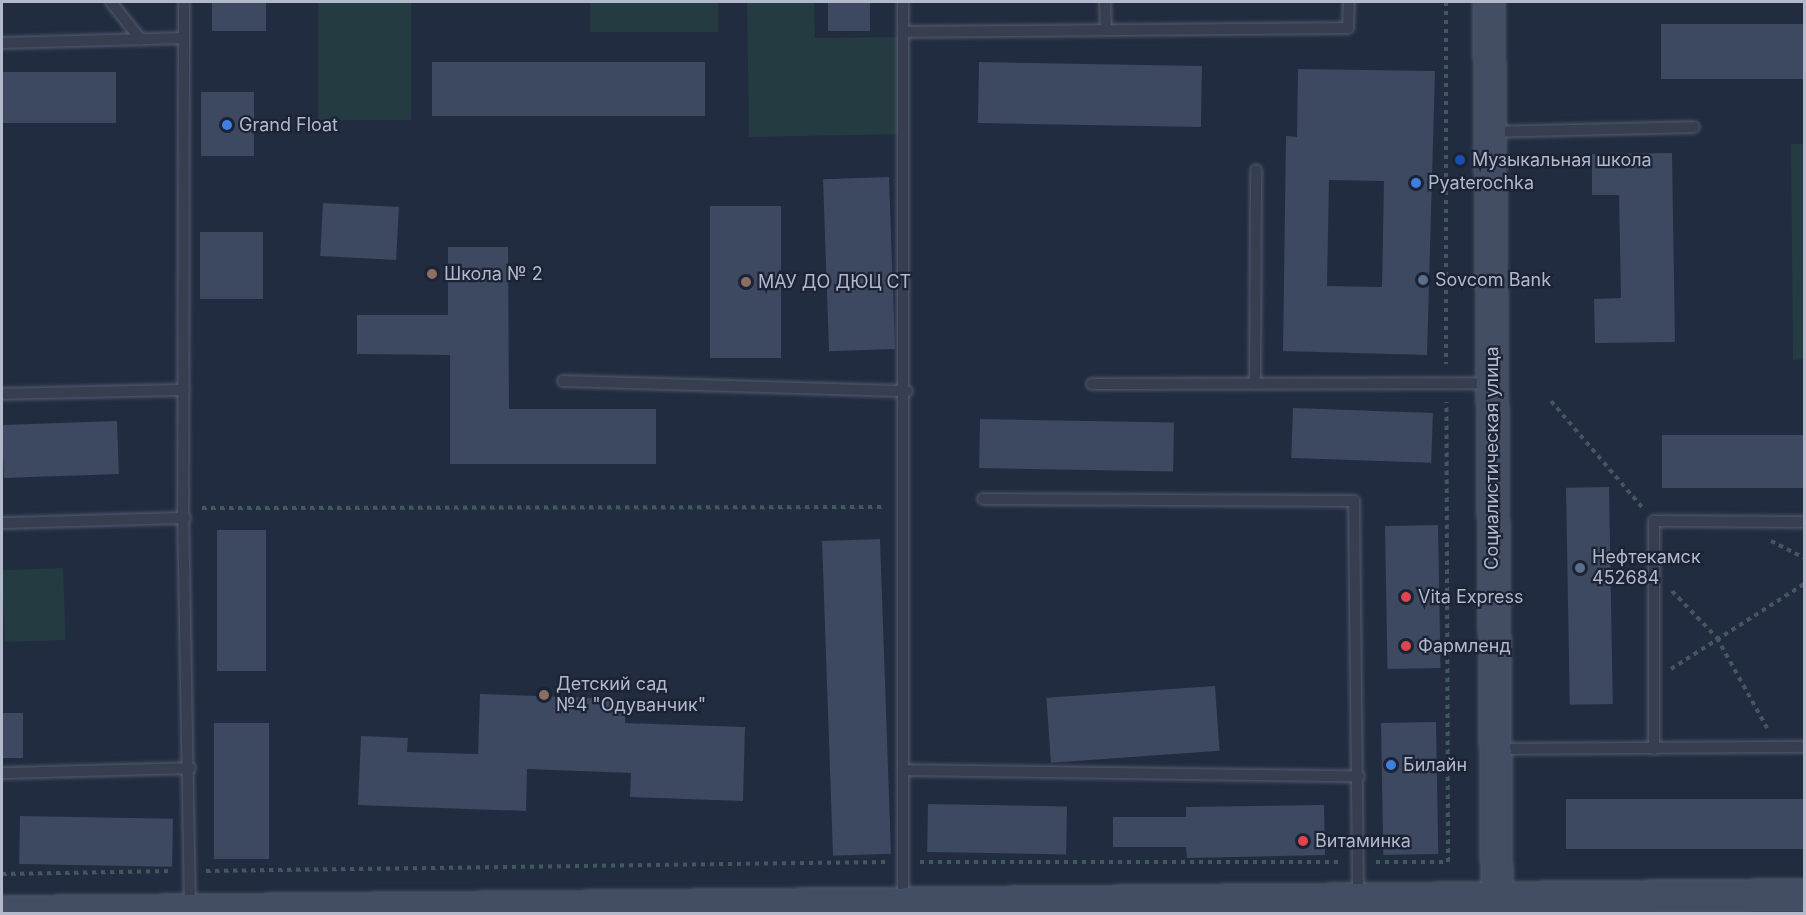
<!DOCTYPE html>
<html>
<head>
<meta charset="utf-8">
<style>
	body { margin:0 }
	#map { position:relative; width:1806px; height:915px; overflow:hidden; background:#212c40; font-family:Inter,sans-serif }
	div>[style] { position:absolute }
	.green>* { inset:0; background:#243b41; transform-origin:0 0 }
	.building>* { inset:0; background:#3d4861; transform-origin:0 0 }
	.path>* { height:4px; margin-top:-2px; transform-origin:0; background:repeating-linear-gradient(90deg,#42585e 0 4.5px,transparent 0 9px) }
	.roads { filter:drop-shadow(0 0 2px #545c6e) drop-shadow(0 0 2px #545c6e) }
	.lane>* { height:10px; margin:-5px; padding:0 5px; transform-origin:5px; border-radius:5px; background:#363e50 }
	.secondary>* { height:30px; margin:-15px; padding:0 15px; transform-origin:15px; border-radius:15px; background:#434d63 }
	.dots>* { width:16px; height:16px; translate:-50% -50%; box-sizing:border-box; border:3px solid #1b2335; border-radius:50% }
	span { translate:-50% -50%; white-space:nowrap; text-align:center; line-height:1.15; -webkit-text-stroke:4.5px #1b2335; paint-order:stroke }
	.poi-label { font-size:18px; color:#b2b9cb }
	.left { translate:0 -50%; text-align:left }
	.street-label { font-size:18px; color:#b2b9cb }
	.frame { position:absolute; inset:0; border:3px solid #b2b9cb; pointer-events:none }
</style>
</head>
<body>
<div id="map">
	<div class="green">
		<div style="left:318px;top:2px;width:93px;height:118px"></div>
		<div style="left:590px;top:2px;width:128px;height:30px"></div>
		<div style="clip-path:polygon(747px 2px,814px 2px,815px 38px,904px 37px,906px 134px,749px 137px)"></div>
		<div style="clip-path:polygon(1791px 144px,1804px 144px,1804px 359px,1793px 360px)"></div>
		<div style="left:63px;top:568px;width:72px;height:61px;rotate:88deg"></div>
	</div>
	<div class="building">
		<div style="left:212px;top:2px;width:54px;height:29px"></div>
		<div style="left:828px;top:2px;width:42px;height:29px"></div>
		<div style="left:1661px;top:24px;width:143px;height:55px"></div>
		<div style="left:705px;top:62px;width:54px;height:273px;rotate:90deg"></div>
		<div style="left:979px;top:62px;width:223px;height:61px;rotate:1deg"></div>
		<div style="clip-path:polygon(evenodd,1298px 69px,1435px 71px,1427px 355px,1283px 351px,1286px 136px,1297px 137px,1298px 69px,1329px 180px,1384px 181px,1382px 287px,1327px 286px,1329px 180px)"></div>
		<div style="left:116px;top:72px;width:51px;height:114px;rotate:90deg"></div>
		<div style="left:201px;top:92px;width:53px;height:64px"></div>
		<div style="clip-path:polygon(1672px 153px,1675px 342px,1595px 343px,1594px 299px,1621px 298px,1619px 195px,1592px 195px,1592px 154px)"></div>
		<div style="left:889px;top:177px;width:172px;height:66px;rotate:88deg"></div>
		<div style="left:323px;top:203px;width:76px;height:53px;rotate:3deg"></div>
		<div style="left:710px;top:206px;width:71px;height:152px"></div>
		<div style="left:200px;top:232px;width:63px;height:67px"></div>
		<div style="clip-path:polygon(448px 247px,508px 247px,509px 409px,656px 409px,656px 464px,450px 464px,450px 355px,357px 354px,357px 315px,448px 315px)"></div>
		<div style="left:1293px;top:408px;width:140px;height:50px;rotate:2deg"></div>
		<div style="left:980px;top:419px;width:194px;height:49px;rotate:1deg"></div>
		<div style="left:117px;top:421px;width:53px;height:115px;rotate:88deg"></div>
		<div style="left:1804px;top:435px;width:53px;height:142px;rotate:90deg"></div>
		<div style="left:1609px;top:487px;width:217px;height:43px;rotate:89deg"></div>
		<div style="left:1438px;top:525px;width:143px;height:53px;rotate:89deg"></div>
		<div style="left:217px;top:530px;width:49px;height:141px"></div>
		<div style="left:880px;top:539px;width:315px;height:58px;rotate:88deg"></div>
		<div style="left:1215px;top:686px;width:65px;height:169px;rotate:86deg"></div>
		<div style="clip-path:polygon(480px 694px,626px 699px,625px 723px,745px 727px,743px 801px,630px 797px,631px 773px,527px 769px,526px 811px,358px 805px,361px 736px,408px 738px,407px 752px,478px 754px)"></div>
		<div style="left:2px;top:713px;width:21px;height:45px"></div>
		<div style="left:1436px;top:722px;width:132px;height:55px;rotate:89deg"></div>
		<div style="left:269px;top:723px;width:136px;height:55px;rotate:90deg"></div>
		<div style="left:1804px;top:799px;width:50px;height:238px;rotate:90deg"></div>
		<div style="left:928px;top:804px;width:139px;height:48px;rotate:1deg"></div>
		<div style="clip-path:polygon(1324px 805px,1325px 855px,1187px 858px,1186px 847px,1113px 847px,1113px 817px,1186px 817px,1186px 807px)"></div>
		<div style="left:20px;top:816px;width:153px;height:48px;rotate:1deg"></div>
	</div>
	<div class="path">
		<div style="left:1446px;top:2px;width:362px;rotate:90deg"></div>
		<div style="left:1551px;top:401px;width:140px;rotate:49.4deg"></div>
		<div style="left:202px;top:508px;width:682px;rotate:-0.08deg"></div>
		<div style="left:1771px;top:541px;width:37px;rotate:27deg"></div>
		<div style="left:1672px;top:591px;width:65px;rotate:46.2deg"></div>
		<div style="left:1717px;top:638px;width:103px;rotate:60.9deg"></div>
		<div style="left:1671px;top:669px;width:158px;rotate:-32.6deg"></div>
		<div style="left:920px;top:862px;width:422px"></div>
		<div style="left:1376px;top:862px;width:72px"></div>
		<div style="left:1448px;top:862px;width:460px;rotate:-90.2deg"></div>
		<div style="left:206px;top:871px;width:680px;rotate:-0.76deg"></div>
		<div style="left:2px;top:874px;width:170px;rotate:-1deg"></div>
	</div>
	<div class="roads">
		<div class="lane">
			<div style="left:111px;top:2px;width:48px;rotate:51.7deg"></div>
			<div style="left:184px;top:2px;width:36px;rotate:90deg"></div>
			<div style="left:903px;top:2px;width:899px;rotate:90deg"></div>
			<div style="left:1105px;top:2px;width:26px;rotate:88deg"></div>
			<div style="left:904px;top:32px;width:444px;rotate:-0.5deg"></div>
			<div style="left:1348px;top:28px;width:26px;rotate:-88deg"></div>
			<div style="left:2px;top:43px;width:182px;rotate:-1.6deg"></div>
			<div style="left:184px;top:38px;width:470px;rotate:90.1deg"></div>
			<div style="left:183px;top:508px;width:400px;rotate:89deg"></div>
			<div style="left:1493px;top:132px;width:201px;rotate:-1.4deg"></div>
			<div style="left:563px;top:381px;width:344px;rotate:1.7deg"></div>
			<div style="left:1092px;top:384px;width:399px;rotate:-0.1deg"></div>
			<div style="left:1255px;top:384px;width:214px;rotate:-89.7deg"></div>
			<div style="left:2px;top:394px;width:182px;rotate:-1.3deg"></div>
			<div style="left:983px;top:499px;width:371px;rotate:0.3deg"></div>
			<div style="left:1354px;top:501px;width:397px;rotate:89.4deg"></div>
			<div style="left:2px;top:523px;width:183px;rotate:-1.6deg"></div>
			<div style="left:1498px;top:749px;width:306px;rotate:-0.4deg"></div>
			<div style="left:1654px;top:749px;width:228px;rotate:-90deg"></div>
			<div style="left:1654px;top:521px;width:150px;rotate:0.4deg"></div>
			<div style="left:905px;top:770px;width:454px;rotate:0.8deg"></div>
			<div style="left:2px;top:773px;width:188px;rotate:-1.5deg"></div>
		</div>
		<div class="secondary">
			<div style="left:1489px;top:2px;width:912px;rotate:89.5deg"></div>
			<div style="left:2px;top:912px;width:1802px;rotate:-0.54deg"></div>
		</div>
	</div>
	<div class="dots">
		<div style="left:227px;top:125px;background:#3f7fe0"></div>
		<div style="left:1460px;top:160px;background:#1a4fb4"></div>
		<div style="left:1416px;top:183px;background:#3f7fe0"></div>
		<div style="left:432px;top:274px;background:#8d6e63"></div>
		<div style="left:1423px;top:280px;background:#5c6f8a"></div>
		<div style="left:746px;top:282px;background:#8d6e63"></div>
		<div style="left:1580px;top:568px;background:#5c6f8a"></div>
		<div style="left:1406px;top:597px;background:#e0444e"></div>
		<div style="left:1406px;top:646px;background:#e0444e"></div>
		<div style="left:544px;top:695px;background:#8d6e63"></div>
		<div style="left:1391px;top:765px;background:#3f7fe0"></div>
		<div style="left:1303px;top:841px;background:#e0444e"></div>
	</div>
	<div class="poi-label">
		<span class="left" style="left:239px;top:125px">Grand Float</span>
		<span class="left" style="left:1472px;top:160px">Музыкальная школа</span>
		<span class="left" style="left:1428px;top:183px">Pyaterochka</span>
		<span class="left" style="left:444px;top:274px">Школа № 2</span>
		<span class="left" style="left:1435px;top:280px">Sovcom Bank</span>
		<span class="left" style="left:758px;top:282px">МАУ ДО ДЮЦ СТ</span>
		<span class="left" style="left:1592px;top:568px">Нефтекамск<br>452684</span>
		<span class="left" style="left:1418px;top:597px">Vita Express</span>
		<span class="left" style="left:1418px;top:646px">Фармленд</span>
		<span class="left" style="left:556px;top:695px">Детский сад<br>№4 "Одуванчик"</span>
		<span class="left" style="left:1403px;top:765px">Билайн</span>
		<span class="left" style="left:1315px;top:841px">Витаминка</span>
	</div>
	<div class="street-label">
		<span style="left:1492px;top:458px;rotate:-90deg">Социалистическая улица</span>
	</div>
	<div class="frame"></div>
</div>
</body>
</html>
